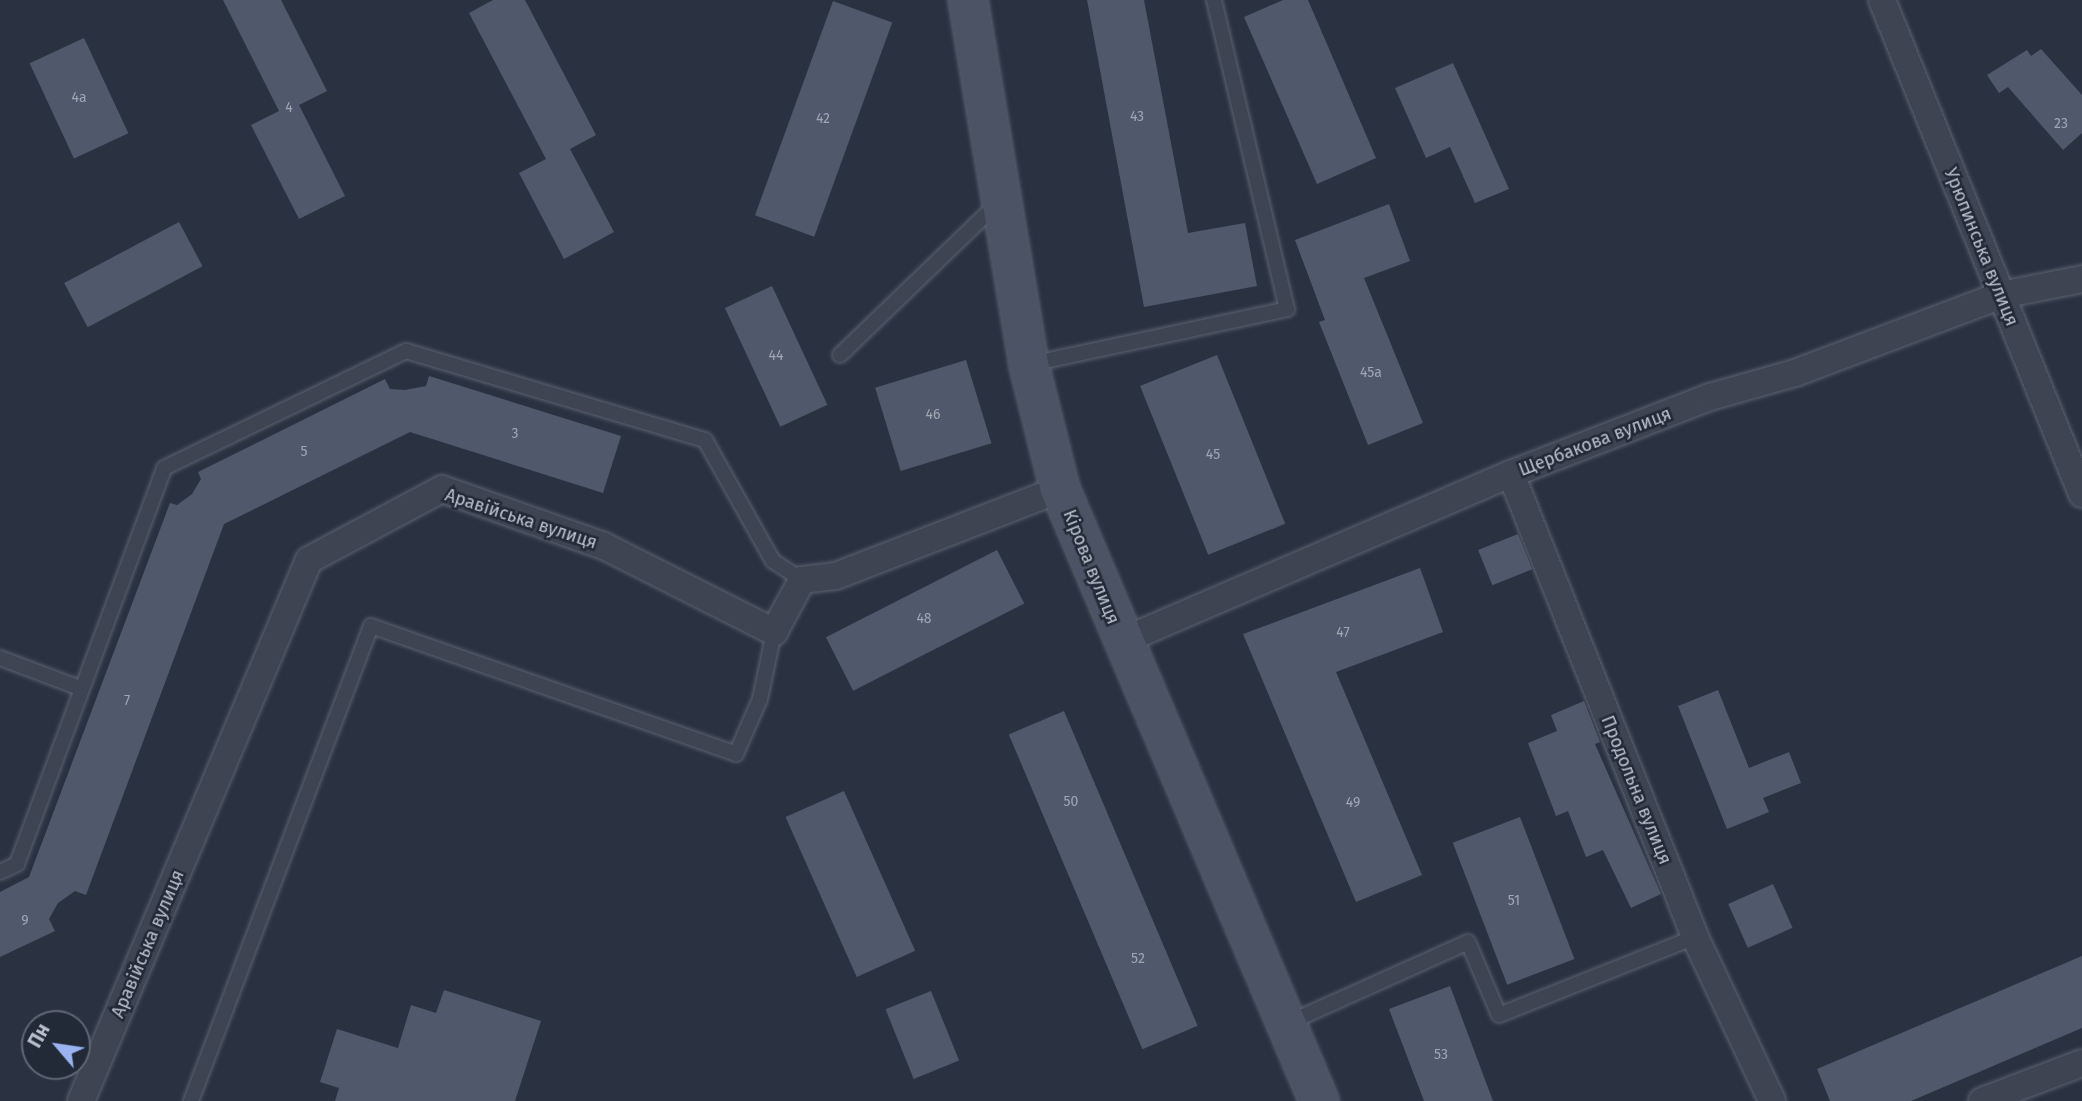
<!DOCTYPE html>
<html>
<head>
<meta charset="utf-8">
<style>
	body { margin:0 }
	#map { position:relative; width:2082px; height:1101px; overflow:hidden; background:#2a3242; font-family:"Fira Sans",sans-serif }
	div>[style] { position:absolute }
	.building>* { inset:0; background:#50586b; transform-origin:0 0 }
	.roads { filter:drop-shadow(0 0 2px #5c626f) drop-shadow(0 0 2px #5c626f) }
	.lane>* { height:14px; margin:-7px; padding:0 7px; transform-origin:7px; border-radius:7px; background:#3e4452 }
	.street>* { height:26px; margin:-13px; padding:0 13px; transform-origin:13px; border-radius:13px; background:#3e4452 }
	.secondary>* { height:38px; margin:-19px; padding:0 19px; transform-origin:19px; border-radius:19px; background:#4c5365 }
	span { translate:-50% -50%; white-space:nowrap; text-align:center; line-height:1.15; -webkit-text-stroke:5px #222937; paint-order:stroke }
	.number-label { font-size:14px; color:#a0a6b4 }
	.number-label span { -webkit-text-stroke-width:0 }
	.street-label { font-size:18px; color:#bbc0cc }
	.north { position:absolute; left:21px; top:1010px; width:70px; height:70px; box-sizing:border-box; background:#222937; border:2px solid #5f6573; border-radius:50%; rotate:299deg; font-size:19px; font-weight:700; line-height:28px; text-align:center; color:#bbc0cc }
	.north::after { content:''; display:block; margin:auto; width:24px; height:32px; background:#9ab3f1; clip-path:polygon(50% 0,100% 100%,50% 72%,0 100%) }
</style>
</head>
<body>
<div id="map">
	<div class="building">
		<div style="clip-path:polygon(223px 0,281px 0,327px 91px,299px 105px,345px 196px,299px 219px,251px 125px,279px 111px)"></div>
		<div style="clip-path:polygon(493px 0,525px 0,596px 135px,570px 149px,614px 232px,564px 259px,519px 173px,546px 159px,469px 13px)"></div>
		<div style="clip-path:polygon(1087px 0,1144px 0,1188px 233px,1245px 223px,1257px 286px,1144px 307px)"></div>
		<div style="clip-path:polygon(1283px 0,1308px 0,1376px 158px,1317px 184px,1244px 17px)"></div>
		<div style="left:833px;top:1px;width:63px;height:228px;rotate:20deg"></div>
		<div style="left:84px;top:38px;width:105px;height:60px;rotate:65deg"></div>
		<div style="clip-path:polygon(2041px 49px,2082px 95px,2082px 133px,2063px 150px,2008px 87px,1999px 93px,1987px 75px,2027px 50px,2031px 56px)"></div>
		<div style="clip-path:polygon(1453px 63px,1509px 189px,1475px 203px,1450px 147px,1426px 158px,1395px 88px)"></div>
		<div style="clip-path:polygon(1389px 204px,1410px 261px,1364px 278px,1423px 423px,1368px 445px,1319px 322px,1325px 320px,1295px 240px)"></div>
		<div style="left:179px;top:222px;width:50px;height:130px;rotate:62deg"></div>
		<div style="left:772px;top:286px;width:131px;height:52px;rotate:65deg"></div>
		<div style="left:1217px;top:355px;width:182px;height:83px;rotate:68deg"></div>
		<div style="left:966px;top:360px;width:87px;height:95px;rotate:73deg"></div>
		<div style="clip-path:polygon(429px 376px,621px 436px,603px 493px,410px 432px,224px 524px,86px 895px,75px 891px,58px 903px,49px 919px,55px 931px,0 957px,0 892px,29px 877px,170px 503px,177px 505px,192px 494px,201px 479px,198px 472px,385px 379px,390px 389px,405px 390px,426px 386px)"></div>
		<div style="left:1518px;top:534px;width:38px;height:43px;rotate:68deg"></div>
		<div style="left:997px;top:550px;width:60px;height:192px;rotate:63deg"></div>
		<div style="clip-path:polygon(1420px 568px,1443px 632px,1336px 672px,1422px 875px,1356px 902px,1243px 634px)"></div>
		<div style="clip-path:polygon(1718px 690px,1749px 768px,1789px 752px,1801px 783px,1763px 798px,1769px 812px,1727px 829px,1678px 706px)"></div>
		<div style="clip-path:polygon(1584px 701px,1600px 742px,1595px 744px,1661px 894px,1631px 908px,1603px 850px,1586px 857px,1568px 811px,1556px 816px,1528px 743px,1557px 731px,1551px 715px)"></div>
		<div style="left:1064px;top:711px;width:342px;height:60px;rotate:67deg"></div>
		<div style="left:844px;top:791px;width:175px;height:64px;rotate:66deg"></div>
		<div style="left:1520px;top:817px;width:152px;height:72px;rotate:69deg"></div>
		<div style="left:1773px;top:884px;width:48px;height:49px;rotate:66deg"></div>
		<div style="clip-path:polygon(2082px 956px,2082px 1028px,1911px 1101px,1830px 1101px,1817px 1069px)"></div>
		<div style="clip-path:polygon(1450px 986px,1493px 1101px,1424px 1101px,1389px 1009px)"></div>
		<div style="clip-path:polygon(444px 990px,541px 1021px,515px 1101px,335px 1101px,339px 1088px,320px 1082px,337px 1029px,398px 1048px,411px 1005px,436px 1013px)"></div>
		<div style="left:931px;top:991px;width:75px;height:49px;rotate:68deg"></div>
	</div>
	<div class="roads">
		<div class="lane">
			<div style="left:840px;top:355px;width:219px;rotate:-43.9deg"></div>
			<div style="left:1031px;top:364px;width:262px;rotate:-12.1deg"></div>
			<div style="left:1287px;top:309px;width:318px;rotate:-103.3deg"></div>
			<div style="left:0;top:658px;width:85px;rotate:20.6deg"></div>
			<div style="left:0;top:872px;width:19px;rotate:-25deg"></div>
			<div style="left:17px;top:864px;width:422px;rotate:-69.6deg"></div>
			<div style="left:164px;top:468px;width:269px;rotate:-25.8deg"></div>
			<div style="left:406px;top:351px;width:312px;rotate:16.6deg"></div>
			<div style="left:705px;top:440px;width:139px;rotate:60.7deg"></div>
			<div style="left:773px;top:561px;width:35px;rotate:33deg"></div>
			<div style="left:1288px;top:1023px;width:197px;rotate:-24.2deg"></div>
			<div style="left:1468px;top:942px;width:79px;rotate:67deg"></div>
			<div style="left:1499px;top:1015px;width:211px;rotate:-21.7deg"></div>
			<div style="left:191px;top:1101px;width:508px;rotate:-69.25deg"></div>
			<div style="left:371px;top:626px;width:387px;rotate:19.3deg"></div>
			<div style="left:736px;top:754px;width:60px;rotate:-66.4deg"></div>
			<div style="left:760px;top:699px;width:68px;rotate:-78.2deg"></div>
		</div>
		<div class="street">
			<div style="left:1882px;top:0;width:533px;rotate:67.96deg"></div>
			<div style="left:1511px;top:474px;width:498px;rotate:68.3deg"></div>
			<div style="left:1695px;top:937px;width:181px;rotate:64.8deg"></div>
			<div style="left:1120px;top:642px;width:426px;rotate:-23.3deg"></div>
			<div style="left:1511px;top:474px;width:213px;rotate:-21.2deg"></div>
			<div style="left:1710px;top:397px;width:88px;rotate:-15.8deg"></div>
			<div style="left:1795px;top:373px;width:220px;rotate:-20.7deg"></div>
			<div style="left:2001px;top:295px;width:83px;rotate:-11.2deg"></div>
			<div style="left:81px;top:1101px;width:587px;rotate:-67.15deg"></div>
			<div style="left:309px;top:560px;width:151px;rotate:-28.1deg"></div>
			<div style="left:442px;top:489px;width:172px;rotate:19.4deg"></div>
			<div style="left:604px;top:546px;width:191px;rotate:26.8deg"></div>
			<div style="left:774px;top:632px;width:59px;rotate:-61.7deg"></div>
			<div style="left:802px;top:580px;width:34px;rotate:-7deg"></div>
			<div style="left:836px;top:576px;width:240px;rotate:-21.2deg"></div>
			<div style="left:1982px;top:1101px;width:107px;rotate:-20.8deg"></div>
		</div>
		<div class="secondary">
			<div style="left:968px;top:0;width:370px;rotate:80.5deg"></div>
			<div style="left:1029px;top:365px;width:128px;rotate:76deg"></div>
			<div style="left:1060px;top:489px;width:665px;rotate:67.06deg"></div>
		</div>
	</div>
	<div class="number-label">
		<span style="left:79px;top:98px">4а</span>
		<span style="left:289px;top:108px">4</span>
		<span style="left:1137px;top:117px">43</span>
		<span style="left:823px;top:119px">42</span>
		<span style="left:2061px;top:124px">23</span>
		<span style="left:776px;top:356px">44</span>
		<span style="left:1371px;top:373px">45а</span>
		<span style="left:933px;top:415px">46</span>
		<span style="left:515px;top:434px">3</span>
		<span style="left:304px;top:452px">5</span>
		<span style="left:1213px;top:455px">45</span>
		<span style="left:924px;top:619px">48</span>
		<span style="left:1343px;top:633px">47</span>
		<span style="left:127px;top:701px">7</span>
		<span style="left:1071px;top:802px">50</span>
		<span style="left:1353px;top:803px">49</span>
		<span style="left:1514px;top:901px">51</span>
		<span style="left:25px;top:921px">9</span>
		<span style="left:1138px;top:959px">52</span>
		<span style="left:1441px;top:1055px">53</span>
	</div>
	<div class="street-label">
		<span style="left:1981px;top:247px;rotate:68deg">Урюпинська вулиця</span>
		<span style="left:1595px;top:442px;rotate:-21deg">Щербакова вулиця</span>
		<span style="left:521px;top:519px;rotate:18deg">Аравійська вулиця</span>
		<span style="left:1091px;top:567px;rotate:68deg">Кірова вулиця</span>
		<span style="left:1636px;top:790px;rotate:68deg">Продольна вулиця</span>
		<span style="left:148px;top:944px;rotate:-67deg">Аравійська вулиця</span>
	</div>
	<div class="north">Пн</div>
</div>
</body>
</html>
